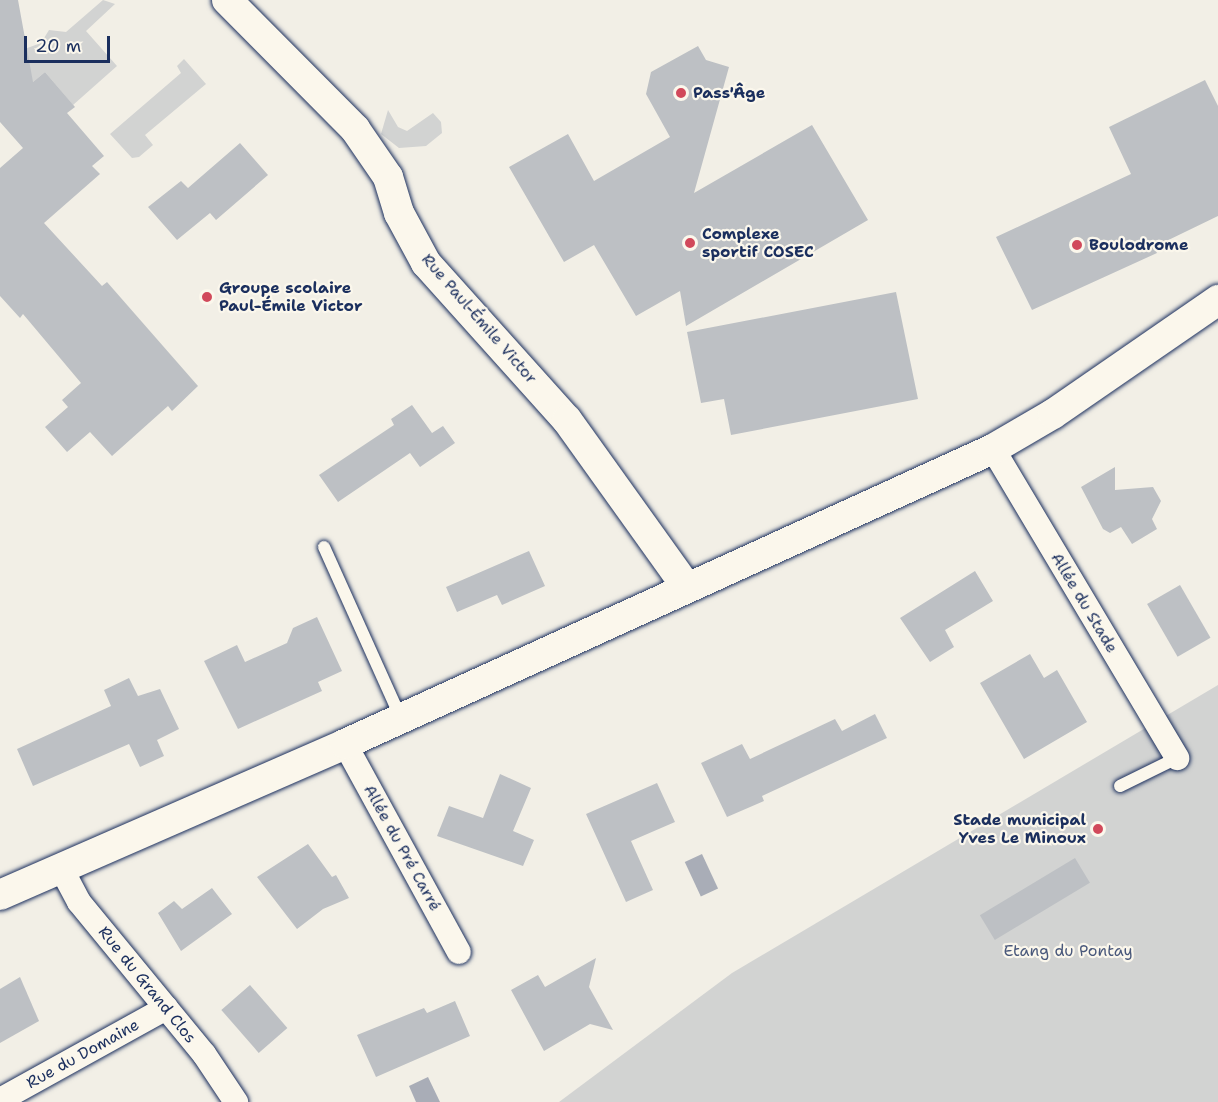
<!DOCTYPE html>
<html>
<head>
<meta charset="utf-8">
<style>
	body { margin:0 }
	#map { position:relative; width:1218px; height:1102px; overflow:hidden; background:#f2efe6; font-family:"Shantell Sans",sans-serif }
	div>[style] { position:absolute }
	.green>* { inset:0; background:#d2d3d2 }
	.water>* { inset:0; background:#a9adb7; transform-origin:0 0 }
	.building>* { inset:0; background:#bdc0c4; transform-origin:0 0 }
	.roads { filter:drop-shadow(0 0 2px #1b2f5e) drop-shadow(0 0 2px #1b2f5e) }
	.service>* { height:12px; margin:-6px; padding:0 6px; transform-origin:6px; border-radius:6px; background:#fbf7ec }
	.minor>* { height:24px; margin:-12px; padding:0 12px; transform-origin:12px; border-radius:12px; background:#fbf7ec }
	.tertiary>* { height:30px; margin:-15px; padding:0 15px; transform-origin:15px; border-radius:15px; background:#fbf7ec }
	.dots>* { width:16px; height:16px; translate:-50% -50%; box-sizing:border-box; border:3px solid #fbf7ec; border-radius:50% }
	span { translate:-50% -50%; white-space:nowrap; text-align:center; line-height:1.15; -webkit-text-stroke:4.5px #fbf7ec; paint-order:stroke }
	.poi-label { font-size:16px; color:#1b2f5e; font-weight:700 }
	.left { translate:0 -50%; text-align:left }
	.right { translate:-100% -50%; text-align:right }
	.street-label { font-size:16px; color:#1b2f5e }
	.park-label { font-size:16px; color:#49587b }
	.scale { position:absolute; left:24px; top:36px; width:86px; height:27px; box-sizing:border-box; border:3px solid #1b2f5e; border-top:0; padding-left:8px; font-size:18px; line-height:21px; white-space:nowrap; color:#1b2f5e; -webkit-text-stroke:4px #fbf7ec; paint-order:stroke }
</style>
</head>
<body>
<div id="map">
	<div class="green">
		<div style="clip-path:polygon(103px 0,115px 4px,86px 31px,117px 66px,73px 105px,45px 72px,26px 88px,19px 51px,41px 43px,49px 30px,66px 32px)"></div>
		<div style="clip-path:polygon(184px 59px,206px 84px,145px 135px,153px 145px,139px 157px,132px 158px,110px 134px,181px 73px,177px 66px)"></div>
		<div style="clip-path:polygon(388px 110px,398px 127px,407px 131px,433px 113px,441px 122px,442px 133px,426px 146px,399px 148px,381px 134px)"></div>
		<div style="clip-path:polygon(1218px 685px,1218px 1102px,559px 1102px,732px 973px)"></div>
	</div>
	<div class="water">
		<div style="left:702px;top:854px;width:38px;height:19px;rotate:65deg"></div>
		<div style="clip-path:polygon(428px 1077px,440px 1102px,416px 1102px,409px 1086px)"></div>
	</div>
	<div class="building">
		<div style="clip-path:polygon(0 0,18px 0,33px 82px,45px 72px,75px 107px,67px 113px,104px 156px,92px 166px,100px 174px,44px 223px,102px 286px,107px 282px,198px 386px,172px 411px,168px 406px,112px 456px,90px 432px,67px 452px,45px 427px,68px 407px,62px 400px,81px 383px,23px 314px,20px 318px,0 296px,0 168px,23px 148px,0 122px)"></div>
		<div style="clip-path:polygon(698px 46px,706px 60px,729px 67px,694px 193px,812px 125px,868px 220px,686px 326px,680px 291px,636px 316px,594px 245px,564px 262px,509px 167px,568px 134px,594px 181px,670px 137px,646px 94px,651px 72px)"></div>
		<div style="clip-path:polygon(1205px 80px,1218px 106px,1218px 216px,1154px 247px,1157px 253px,1032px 310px,996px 237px,1131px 174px,1109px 127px)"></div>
		<div style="clip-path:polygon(240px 143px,268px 175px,216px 220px,210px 213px,177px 240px,148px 207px,181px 181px,188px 188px)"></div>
		<div style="clip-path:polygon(896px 292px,918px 399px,731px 435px,724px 399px,701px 403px,687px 332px)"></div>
		<div style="clip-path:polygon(412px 405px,432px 433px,443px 426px,455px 443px,420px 467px,410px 453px,338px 502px,319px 475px,394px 425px,391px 419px)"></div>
		<div style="clip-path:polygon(1115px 467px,1115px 490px,1153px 487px,1161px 501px,1152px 519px,1157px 529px,1132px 544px,1121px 527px,1110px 533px,1103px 529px,1081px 487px)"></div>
		<div style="clip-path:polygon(529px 551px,545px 586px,502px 605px,497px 595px,457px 612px,446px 587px)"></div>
		<div style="clip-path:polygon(975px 571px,993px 601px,945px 630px,954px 647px,930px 662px,900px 618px)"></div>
		<div style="left:1180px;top:585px;width:61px;height:38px;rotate:60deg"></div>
		<div style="clip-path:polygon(317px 617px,342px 671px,318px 682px,322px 691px,238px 729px,204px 661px,237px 645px,245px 662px,287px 643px,293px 628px)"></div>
		<div style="clip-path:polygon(1030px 654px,1044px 678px,1057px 670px,1087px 722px,1024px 759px,980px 683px)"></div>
		<div style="clip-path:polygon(129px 678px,138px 696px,160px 689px,179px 729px,157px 740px,164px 756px,140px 767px,129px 744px,33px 786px,17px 749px,111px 706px,104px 690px)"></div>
		<div style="clip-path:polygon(875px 714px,887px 738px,762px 796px,764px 801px,727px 817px,701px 763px,742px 744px,750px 759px,835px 719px,842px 731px)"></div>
		<div style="clip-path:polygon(500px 774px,531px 788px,513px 831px,534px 840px,523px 866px,437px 836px,449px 806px,483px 818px)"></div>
		<div style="clip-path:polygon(657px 783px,675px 822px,631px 841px,653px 890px,626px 902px,586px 814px)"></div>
		<div style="clip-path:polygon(308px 844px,332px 877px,336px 875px,349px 898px,323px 909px,297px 929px,257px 877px)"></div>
		<div style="left:1075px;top:858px;width:29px;height:111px;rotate:59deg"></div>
		<div style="clip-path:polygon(212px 888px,232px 914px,181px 951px,158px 913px,174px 901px,182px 909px)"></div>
		<div style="clip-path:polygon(596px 958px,589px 987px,613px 1030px,590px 1024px,544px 1051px,511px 990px,538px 975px,545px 987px)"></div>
		<div style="clip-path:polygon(20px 977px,39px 1021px,0 1043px,0 989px)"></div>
		<div style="left:250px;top:985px;width:57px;height:38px;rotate:49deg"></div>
		<div style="clip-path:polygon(455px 1001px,470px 1036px,376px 1077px,357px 1035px,424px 1008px,427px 1013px)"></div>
	</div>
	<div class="roads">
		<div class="service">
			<div style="left:324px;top:547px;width:188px;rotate:65.8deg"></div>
			<div style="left:1120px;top:786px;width:64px;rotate:-26.2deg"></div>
		</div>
		<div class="minor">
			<div style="left:993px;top:449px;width:360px;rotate:59.2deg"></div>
			<div style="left:345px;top:744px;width:237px;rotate:61.3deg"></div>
			<div style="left:61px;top:868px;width:38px;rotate:62deg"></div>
			<div style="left:79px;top:902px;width:197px;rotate:50.6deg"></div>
			<div style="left:204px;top:1054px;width:58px;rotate:56.3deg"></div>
			<div style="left:0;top:1100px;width:190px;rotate:-29deg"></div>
		</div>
		<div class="tertiary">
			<div style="left:227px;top:0;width:182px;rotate:45.2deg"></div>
			<div style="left:355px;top:129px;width:58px;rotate:55.5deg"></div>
			<div style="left:388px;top:177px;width:38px;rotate:73deg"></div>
			<div style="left:399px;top:213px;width:57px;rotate:61.6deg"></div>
			<div style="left:426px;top:263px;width:211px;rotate:48.1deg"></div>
			<div style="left:567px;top:420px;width:204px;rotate:54.4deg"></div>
			<div style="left:0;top:895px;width:377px;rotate:-23.6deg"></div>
			<div style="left:345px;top:744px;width:712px;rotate:-24.48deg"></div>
			<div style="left:993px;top:449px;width:69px;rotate:-30.3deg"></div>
			<div style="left:1053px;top:414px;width:201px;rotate:-34.6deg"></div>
		</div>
	</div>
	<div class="dots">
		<div style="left:681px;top:93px;background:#d1495b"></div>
		<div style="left:690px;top:243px;background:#d1495b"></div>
		<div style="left:1077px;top:245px;background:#d1495b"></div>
		<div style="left:207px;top:297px;background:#d1495b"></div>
		<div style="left:1098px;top:829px;background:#d1495b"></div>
	</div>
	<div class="poi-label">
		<span class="left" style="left:693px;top:93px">Pass'Âge</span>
		<span class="left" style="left:702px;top:243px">Complexe<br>sportif COSEC</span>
		<span class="left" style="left:1089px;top:245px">Boulodrome</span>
		<span class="left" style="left:219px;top:297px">Groupe scolaire<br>Paul-Émile Victor</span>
		<span class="right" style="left:1086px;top:829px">Stade municipal<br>Yves Le Minoux</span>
	</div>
	<div class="street-label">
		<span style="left:479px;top:319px;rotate:49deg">Rue Paul-Émile Victor</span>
		<span style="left:1084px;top:603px;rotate:59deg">Allée du Stade</span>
		<span style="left:402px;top:848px;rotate:61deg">Allée du Pré Carré</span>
		<span style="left:147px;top:985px;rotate:51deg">Rue du Grand Clos</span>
		<span style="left:83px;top:1054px;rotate:-29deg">Rue du Domaine</span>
	</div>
	<div class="park-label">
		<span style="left:1068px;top:951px">Etang du Pontay</span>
	</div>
	<div class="scale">20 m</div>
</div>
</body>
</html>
